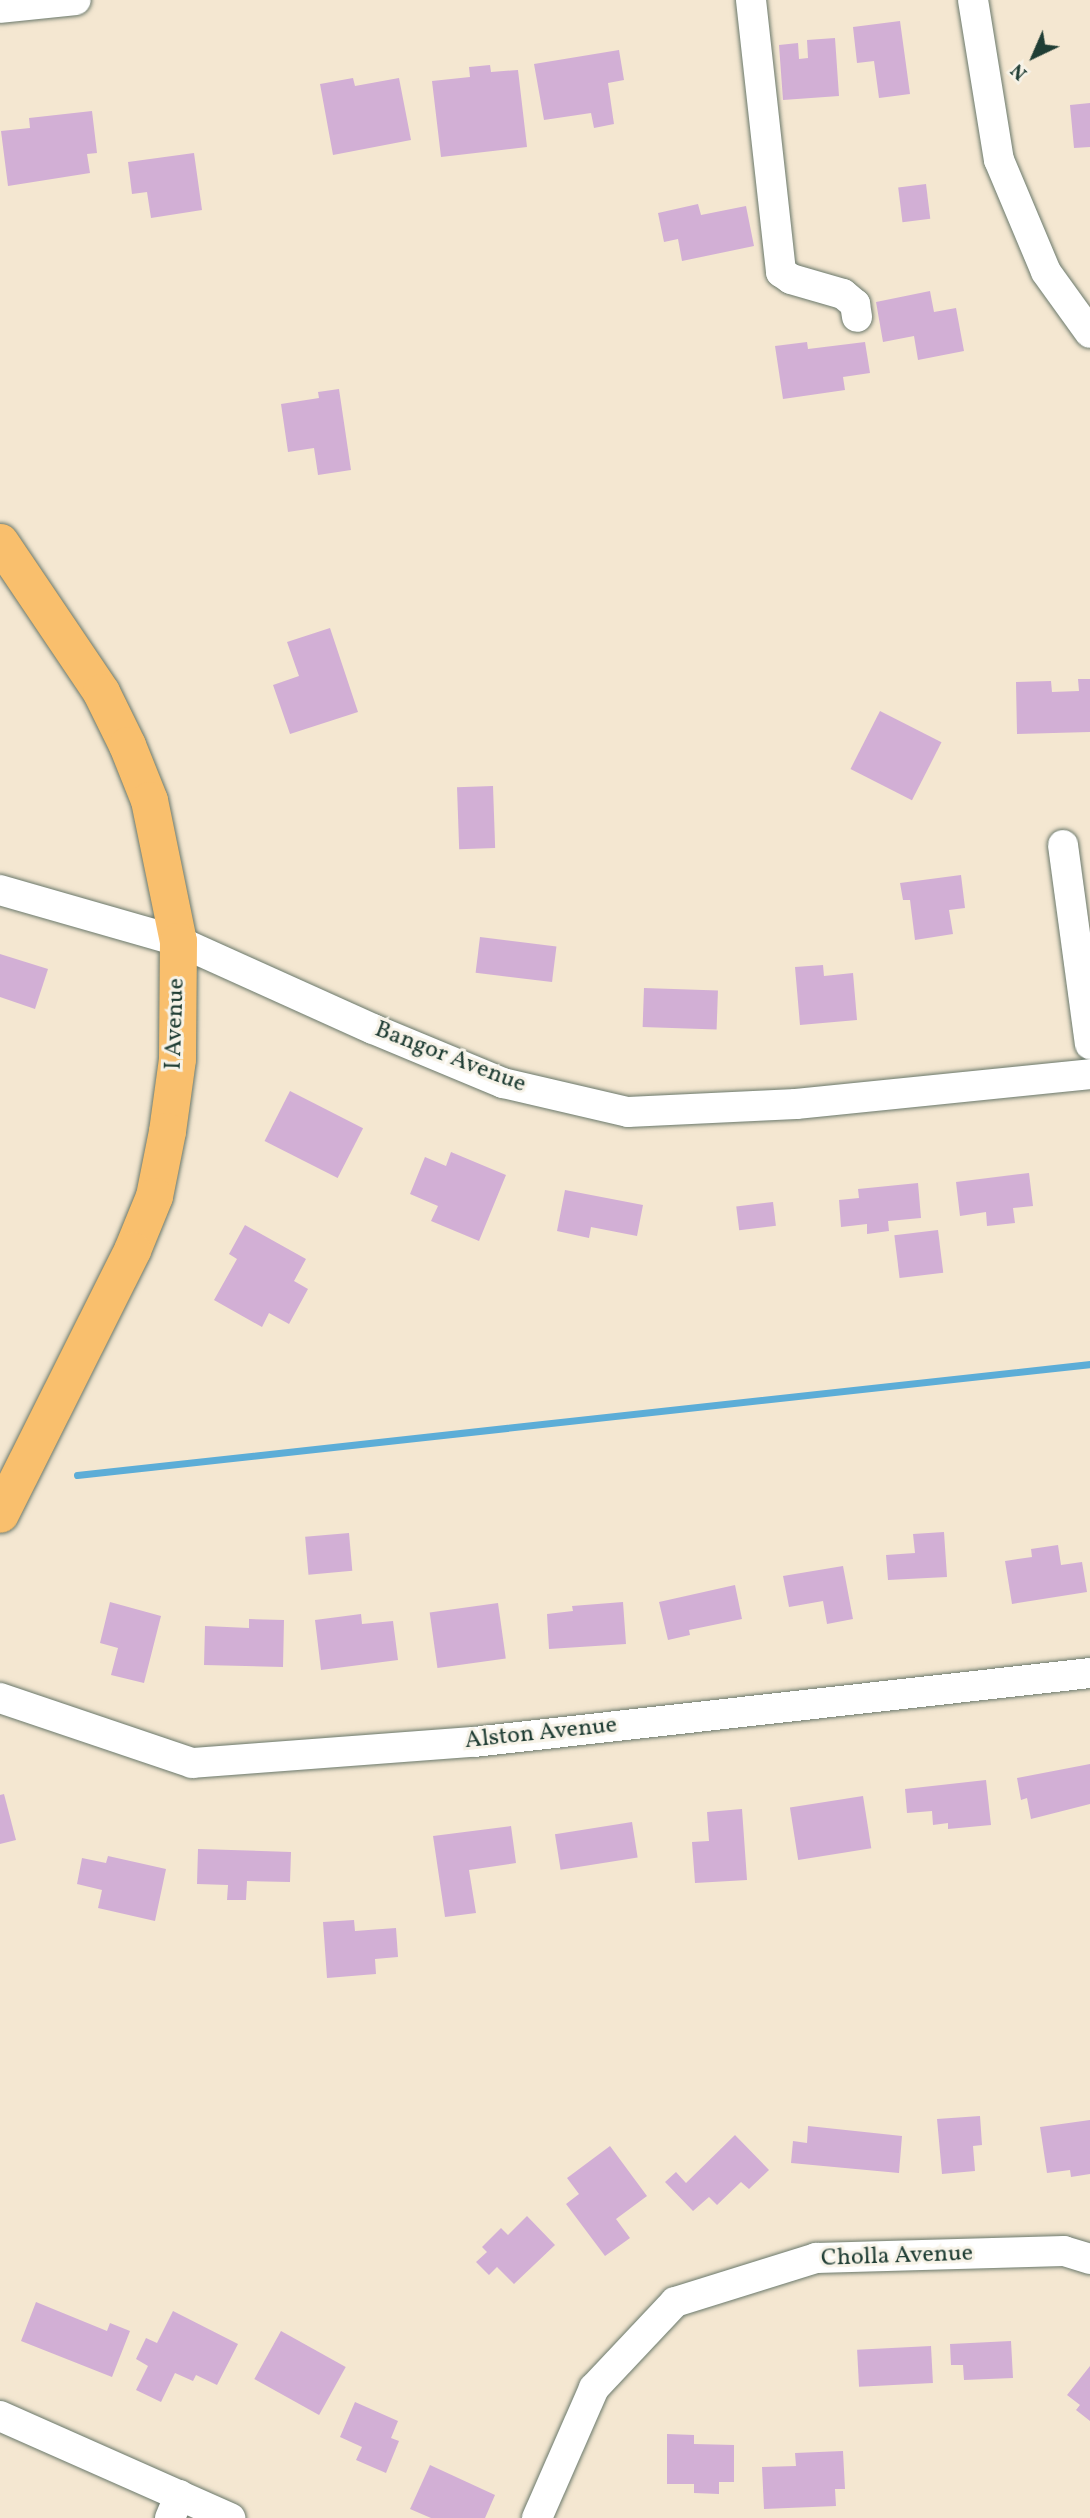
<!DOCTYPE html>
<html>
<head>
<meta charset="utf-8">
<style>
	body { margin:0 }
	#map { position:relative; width:1090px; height:2518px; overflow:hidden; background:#f4e7d1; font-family:Vollkorn,serif }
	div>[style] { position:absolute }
	.stream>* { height:7px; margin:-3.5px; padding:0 3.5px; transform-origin:3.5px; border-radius:3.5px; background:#5cadd7 }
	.building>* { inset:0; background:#d2afd5; transform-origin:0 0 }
	.roads { filter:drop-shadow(0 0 2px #6a786b) drop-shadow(0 0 2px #6a786b) }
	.minor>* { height:30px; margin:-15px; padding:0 15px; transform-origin:15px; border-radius:15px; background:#fff }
	.major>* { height:37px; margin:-18.5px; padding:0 18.5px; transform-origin:18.5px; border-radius:18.5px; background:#f9bf6d }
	span { translate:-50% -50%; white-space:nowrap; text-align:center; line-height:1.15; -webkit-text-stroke:6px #f7f3e8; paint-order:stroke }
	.street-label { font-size:24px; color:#1f3d34 }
	.north { position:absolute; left:999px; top:21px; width:70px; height:70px; -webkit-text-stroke:5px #f7f3e8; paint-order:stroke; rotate:224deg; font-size:19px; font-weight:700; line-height:28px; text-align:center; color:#1f3d34 }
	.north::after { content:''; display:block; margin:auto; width:24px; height:32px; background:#1f3d34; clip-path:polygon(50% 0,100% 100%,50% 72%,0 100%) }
</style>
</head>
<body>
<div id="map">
	<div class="stream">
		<div style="left:77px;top:1475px;width:1019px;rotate:-6.25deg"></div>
	</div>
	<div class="building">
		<div style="clip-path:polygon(900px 21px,910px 94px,879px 98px,874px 61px,857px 63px,853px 27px)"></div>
		<div style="clip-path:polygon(835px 38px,839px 96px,783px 100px,779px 45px,798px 43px,799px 59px,808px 58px,807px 40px)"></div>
		<div style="clip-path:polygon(619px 50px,624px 80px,608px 83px,614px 124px,594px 128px,591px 113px,544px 120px,534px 64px)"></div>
		<div style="clip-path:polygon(490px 65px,491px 72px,518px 70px,527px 147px,441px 157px,432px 81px,470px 77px,469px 67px)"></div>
		<div style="clip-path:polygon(353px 78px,355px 86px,399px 78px,411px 140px,333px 155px,320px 84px)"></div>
		<div style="clip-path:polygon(1090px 103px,1090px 147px,1074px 148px,1070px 105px)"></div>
		<div style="clip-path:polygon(92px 111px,97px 153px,87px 154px,90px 173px,8px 186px,1px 131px,30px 128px,29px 118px)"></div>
		<div style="clip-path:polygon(194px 153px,202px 210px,151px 218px,147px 192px,132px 194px,128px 162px)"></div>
		<div style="left:926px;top:184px;width:35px;height:28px;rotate:83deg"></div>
		<div style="clip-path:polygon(698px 204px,701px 215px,746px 206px,754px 246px,682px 261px,678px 239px,664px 242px,658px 213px)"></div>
		<div style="clip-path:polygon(930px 291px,934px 312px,956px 308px,964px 351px,918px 360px,914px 336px,883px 342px,876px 302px)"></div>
		<div style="clip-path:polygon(807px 342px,808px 349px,865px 342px,870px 373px,843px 377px,845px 390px,783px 399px,775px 346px)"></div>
		<div style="clip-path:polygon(339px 389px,351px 470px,318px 475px,314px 448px,288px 452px,281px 404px,319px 398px,318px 392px)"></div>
		<div style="clip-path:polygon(330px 628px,358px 712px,290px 734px,273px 685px,299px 676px,287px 642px)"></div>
		<div style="clip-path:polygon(1078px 679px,1090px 679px,1090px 732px,1017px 734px,1016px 682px,1051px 681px,1052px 692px,1079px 691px)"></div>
		<div style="left:880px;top:711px;width:69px;height:65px;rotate:27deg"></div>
		<div style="left:493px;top:786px;width:62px;height:36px;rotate:88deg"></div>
		<div style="clip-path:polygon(961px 875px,965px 908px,949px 910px,953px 934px,915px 940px,910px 900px,903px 900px,900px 883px)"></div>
		<div style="left:480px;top:937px;width:77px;height:36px;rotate:7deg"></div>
		<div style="clip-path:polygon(0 954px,48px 969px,35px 1009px,0 997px)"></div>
		<div style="clip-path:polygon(823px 965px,824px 976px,853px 973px,857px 1020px,800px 1025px,795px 967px)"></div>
		<div style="left:644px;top:988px;width:74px;height:39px;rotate:2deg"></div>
		<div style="left:290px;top:1091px;width:82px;height:56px;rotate:27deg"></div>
		<div style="clip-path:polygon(451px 1152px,506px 1175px,479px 1241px,431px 1221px,438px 1206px,410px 1194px,425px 1157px,446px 1166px)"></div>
		<div style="clip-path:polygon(1029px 1173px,1033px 1206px,1013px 1208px,1015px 1223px,987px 1226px,986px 1212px,960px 1216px,956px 1182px)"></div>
		<div style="clip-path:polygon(918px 1183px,921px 1218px,888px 1221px,889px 1231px,867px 1234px,867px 1224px,841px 1227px,839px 1200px,859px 1198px,858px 1189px)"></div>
		<div style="clip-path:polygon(565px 1190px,643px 1205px,637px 1236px,591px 1227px,589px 1238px,557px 1231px)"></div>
		<div style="left:773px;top:1202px;width:24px;height:37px;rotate:83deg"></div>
		<div style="clip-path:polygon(245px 1225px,306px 1259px,294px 1281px,308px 1289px,289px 1324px,269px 1313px,262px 1327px,214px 1300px,237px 1259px,229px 1254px)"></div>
		<div style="left:938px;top:1230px;width:43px;height:44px;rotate:83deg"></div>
		<div style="clip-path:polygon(944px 1532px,947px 1577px,888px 1580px,886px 1555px,915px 1553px,913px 1534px)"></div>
		<div style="left:349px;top:1533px;width:38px;height:44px;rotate:85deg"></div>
		<div style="clip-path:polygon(1058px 1545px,1061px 1565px,1082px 1562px,1087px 1592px,1012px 1604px,1005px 1561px,1032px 1557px,1031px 1549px)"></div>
		<div style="clip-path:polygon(843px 1566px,853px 1619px,827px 1624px,823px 1601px,789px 1607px,783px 1576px)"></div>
		<div style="clip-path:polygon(735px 1585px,742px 1619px,689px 1630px,690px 1635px,668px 1640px,659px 1602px)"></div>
		<div style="clip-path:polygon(110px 1602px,161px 1616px,144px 1683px,111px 1675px,118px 1648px,100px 1643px)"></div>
		<div style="clip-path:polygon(623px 1602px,626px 1644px,549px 1649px,547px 1614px,573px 1611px,572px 1606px)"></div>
		<div style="left:498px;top:1603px;width:56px;height:69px;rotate:82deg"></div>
		<div style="clip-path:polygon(361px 1614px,362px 1624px,393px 1621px,398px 1660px,321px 1670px,315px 1620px)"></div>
		<div style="clip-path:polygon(249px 1619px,284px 1620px,283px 1667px,204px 1665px,205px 1626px,249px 1628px)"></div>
		<div style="clip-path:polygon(1090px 1764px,1090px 1804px,1031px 1819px,1027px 1798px,1021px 1800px,1017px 1778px)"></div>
		<div style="clip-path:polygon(986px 1780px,991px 1825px,948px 1829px,948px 1823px,933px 1825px,932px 1811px,907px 1813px,905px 1789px)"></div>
		<div style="clip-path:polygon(4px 1794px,16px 1840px,0 1844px,0 1795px)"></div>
		<div style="left:863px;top:1796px;width:53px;height:74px;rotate:81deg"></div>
		<div style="clip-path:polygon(742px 1809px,747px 1880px,695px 1883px,692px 1842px,709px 1841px,707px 1812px)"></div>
		<div style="left:632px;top:1822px;width:36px;height:78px;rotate:81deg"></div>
		<div style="clip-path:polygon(511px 1826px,516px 1863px,469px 1870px,476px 1913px,445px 1917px,433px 1836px)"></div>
		<div style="clip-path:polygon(198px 1849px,291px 1852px,290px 1882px,247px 1881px,246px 1900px,227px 1900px,228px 1885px,197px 1884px)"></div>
		<div style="clip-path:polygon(108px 1856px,166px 1869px,155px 1921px,98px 1908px,102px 1890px,77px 1884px,82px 1858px,106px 1863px)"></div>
		<div style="clip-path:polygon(354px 1920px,355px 1931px,396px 1928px,398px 1957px,375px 1959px,376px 1974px,327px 1978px,323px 1922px)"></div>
		<div style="clip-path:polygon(980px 2116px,982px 2145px,973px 2146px,975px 2171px,942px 2174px,937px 2119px)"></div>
		<div style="clip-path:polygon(1090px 2120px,1090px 2174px,1071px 2177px,1070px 2170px,1047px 2173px,1040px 2127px)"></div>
		<div style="clip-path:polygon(808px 2126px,902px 2136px,899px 2173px,791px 2163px,793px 2141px,807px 2143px)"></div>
		<div style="clip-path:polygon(735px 2135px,769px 2170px,749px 2189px,741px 2182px,717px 2205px,709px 2197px,693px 2211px,665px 2182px,676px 2172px,686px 2183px)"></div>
		<div style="clip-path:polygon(610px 2146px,647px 2196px,616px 2219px,630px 2238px,605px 2256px,566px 2204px,579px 2194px,567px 2178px)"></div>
		<div style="clip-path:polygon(527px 2216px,555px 2245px,514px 2284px,497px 2267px,489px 2275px,476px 2262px,487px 2252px,482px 2247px,501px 2228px,508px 2235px)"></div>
		<div style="clip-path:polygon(36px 2302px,107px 2331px,110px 2323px,130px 2331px,112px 2377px,21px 2341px)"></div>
		<div style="clip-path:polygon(173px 2311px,238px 2344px,217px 2385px,196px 2375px,193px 2381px,175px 2373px,161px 2402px,136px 2390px,148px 2366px,136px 2359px,146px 2338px,157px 2343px)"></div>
		<div style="left:281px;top:2331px;width:74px;height:55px;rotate:29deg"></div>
		<div style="clip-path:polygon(1011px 2341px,1013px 2378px,964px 2380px,963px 2365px,951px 2365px,950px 2344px)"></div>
		<div style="left:931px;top:2346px;width:37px;height:74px;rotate:87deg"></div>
		<div style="clip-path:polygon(1090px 2366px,1090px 2421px,1076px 2410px,1080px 2405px,1067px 2395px)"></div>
		<div style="clip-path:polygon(355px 2402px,398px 2421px,391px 2438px,399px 2441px,386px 2473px,356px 2460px,362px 2447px,340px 2437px)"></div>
		<div style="clip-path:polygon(667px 2434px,694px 2435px,694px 2444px,734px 2445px,734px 2482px,719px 2482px,719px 2494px,694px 2493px,694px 2484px,667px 2484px)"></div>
		<div style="clip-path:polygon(843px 2451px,845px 2489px,835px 2489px,836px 2506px,764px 2509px,762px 2467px,796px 2466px,795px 2453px)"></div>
		<div style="clip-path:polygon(430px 2465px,495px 2495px,485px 2518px,431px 2518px,410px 2509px)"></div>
	</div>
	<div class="roads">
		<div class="minor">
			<div style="left:751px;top:0;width:274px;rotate:83.7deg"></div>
			<div style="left:781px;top:272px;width:12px;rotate:35deg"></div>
			<div style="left:791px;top:279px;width:54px;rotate:16.1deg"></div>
			<div style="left:843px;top:294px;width:16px;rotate:40deg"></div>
			<div style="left:855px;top:304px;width:13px;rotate:81deg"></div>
			<div style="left:973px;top:0;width:162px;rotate:80.8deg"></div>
			<div style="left:999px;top:160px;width:121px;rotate:67.2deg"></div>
			<div style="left:1046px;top:272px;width:75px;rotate:54.2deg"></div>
			<div style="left:0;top:8px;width:76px;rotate:-6deg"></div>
			<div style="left:1063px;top:845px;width:201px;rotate:82.3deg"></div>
			<div style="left:0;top:890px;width:185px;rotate:16deg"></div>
			<div style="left:178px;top:941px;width:214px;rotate:24.3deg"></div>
			<div style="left:373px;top:1029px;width:141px;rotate:22.6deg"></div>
			<div style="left:503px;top:1083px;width:128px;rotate:13.1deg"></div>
			<div style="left:628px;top:1112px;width:168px;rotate:-2.7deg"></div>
			<div style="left:796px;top:1104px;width:296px;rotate:-5.8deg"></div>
			<div style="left:0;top:1698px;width:203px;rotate:18.7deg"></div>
			<div style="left:192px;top:1763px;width:283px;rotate:-4.3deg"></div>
			<div style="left:474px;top:1742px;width:620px;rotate:-6.39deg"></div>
			<div style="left:0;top:2416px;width:252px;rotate:23.9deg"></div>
			<div style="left:170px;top:2518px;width:25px;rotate:-67deg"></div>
			<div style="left:537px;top:2518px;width:142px;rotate:-66.3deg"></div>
			<div style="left:594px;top:2388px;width:118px;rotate:-46.7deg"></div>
			<div style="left:675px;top:2302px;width:148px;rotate:-17.3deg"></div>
			<div style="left:816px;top:2258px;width:248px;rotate:-1.6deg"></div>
			<div style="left:1064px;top:2251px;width:27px;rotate:17deg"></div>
		</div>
		<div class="major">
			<div style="left:0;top:542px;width:181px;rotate:56deg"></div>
			<div style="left:101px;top:692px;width:59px;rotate:63.9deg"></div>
			<div style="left:127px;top:745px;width:59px;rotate:68.2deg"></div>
			<div style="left:149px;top:800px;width:144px;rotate:78.4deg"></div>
			<div style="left:178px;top:941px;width:118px;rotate:90.5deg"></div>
			<div style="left:177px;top:1059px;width:73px;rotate:97.9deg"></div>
			<div style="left:167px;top:1131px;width:66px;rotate:101.3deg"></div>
			<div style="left:154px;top:1196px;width:58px;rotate:112.2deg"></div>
			<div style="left:132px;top:1250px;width:295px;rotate:116.6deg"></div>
		</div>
	</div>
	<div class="street-label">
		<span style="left:176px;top:1024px;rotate:-88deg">I Avenue</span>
		<span style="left:450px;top:1058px;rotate:21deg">Bangor Avenue</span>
		<span style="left:541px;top:1734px;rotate:-6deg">Alston Avenue</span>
		<span style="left:897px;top:2257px;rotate:-2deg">Cholla Avenue</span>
	</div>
	<div class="north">N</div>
</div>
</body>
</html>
